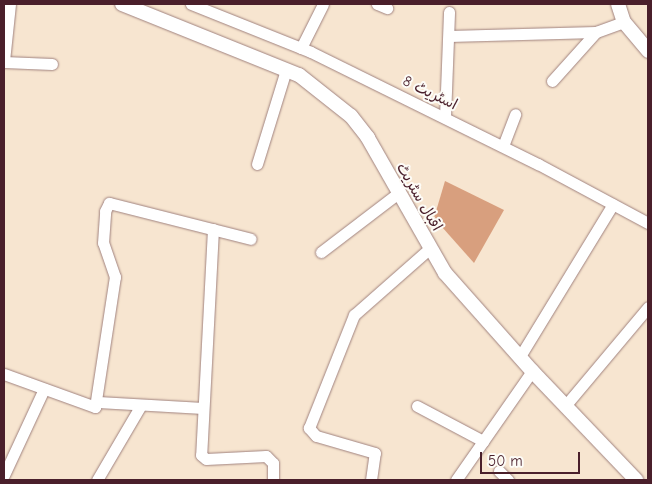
<!DOCTYPE html>
<html>
<head>
<meta charset="utf-8">
<style>
	body { margin:0 }
	#map { position:relative; width:652px; height:484px; overflow:hidden; background:#f7e5d0; font-family:"Comic Neue","Playpen Sans Arabic",sans-serif }
	div>[style] { position:absolute }
	.building>* { inset:0; background:#d89f7e }
	.roads { filter:drop-shadow(0 0 1px #a0827e) drop-shadow(0 0 1px #a0827e) }
	.minor>* { height:11px; margin:-5.5px; padding:0 5.5px; transform-origin:5.5px; border-radius:5.5px; background:#fff }
	.tertiary>* { height:14px; margin:-7px; padding:0 7px; transform-origin:7px; border-radius:7px; background:#fff }
	span { translate:-50% -50%; white-space:nowrap; text-align:center; line-height:1.15; -webkit-text-stroke:4px #fdfcf7; paint-order:stroke }
	.street-label { font-size:15px; color:#4a1f2b }
	.frame { position:absolute; inset:0; border:5px solid #4a1f2b; pointer-events:none }
	.scale { position:absolute; left:480px; top:452px; width:100px; height:22px; box-sizing:border-box; border:2px solid #4a1f2b; border-top:0; padding-left:6px; font-size:15px; line-height:18px; white-space:nowrap; color:#4a1f2b; -webkit-text-stroke:4px #fdfcf7; paint-order:stroke }
</style>
</head>
<body>
<div id="map">
	<div class="building">
		<div style="clip-path:polygon(445px 181px,504px 210px,474px 263px,434px 218px)"></div>
	</div>
	<div class="roads">
		<div class="minor">
			<div style="left:191px;top:4px;width:129px;rotate:21.8deg"></div>
			<div style="left:311px;top:52px;width:253px;rotate:26.3deg"></div>
			<div style="left:538px;top:164px;width:125px;rotate:28.2deg"></div>
			<div style="left:377px;top:4px;width:11px;rotate:22deg"></div>
			<div style="left:449px;top:36px;width:147px;rotate:-1.6deg"></div>
			<div style="left:596px;top:32px;width:30px;rotate:-20deg"></div>
			<div style="left:301px;top:48px;width:49px;rotate:-63.4deg"></div>
			<div style="left:4px;top:61px;width:57px;rotate:-84deg"></div>
			<div style="left:4px;top:62px;width:48px;rotate:2.4deg"></div>
			<div style="left:552px;top:81px;width:66px;rotate:-48.1deg"></div>
			<div style="left:445px;top:117px;width:105px;rotate:-87.8deg"></div>
			<div style="left:503px;top:146px;width:34px;rotate:-69deg"></div>
			<div style="left:257px;top:164px;width:98px;rotate:-72.9deg"></div>
			<div style="left:213px;top:229px;width:226px;rotate:93deg"></div>
			<div style="left:201px;top:455px;width:6px;rotate:39deg"></div>
			<div style="left:206px;top:459px;width:60px;rotate:-2.9deg"></div>
			<div style="left:266px;top:456px;width:10px;rotate:45deg"></div>
			<div style="left:273px;top:463px;width:17px;rotate:90deg"></div>
			<div style="left:321px;top:252px;width:96px;rotate:-37.3deg"></div>
			<div style="left:519px;top:358px;width:180px;rotate:-58.6deg"></div>
			<div style="left:4px;top:374px;width:97px;rotate:19.9deg"></div>
			<div style="left:95px;top:407px;width:132px;rotate:-81.3deg"></div>
			<div style="left:115px;top:277px;width:36px;rotate:-109deg"></div>
			<div style="left:103px;top:243px;width:32px;rotate:-86deg"></div>
			<div style="left:105px;top:211px;width:9px;rotate:-63deg"></div>
			<div style="left:109px;top:203px;width:146px;rotate:14.2deg"></div>
			<div style="left:98px;top:402px;width:105px;rotate:3.3deg"></div>
			<div style="left:417px;top:406px;width:75px;rotate:27.9deg"></div>
			<div style="left:565px;top:406px;width:129px;rotate:-50deg"></div>
			<div style="left:499px;top:471px;width:13px;rotate:45deg"></div>
			<div style="left:4px;top:475px;width:95px;rotate:-65.1deg"></div>
			<div style="left:97px;top:480px;width:87px;rotate:-59.6deg"></div>
			<div style="left:371px;top:480px;width:27px;rotate:-82deg"></div>
			<div style="left:375px;top:453px;width:61px;rotate:-163.9deg"></div>
			<div style="left:316px;top:436px;width:11px;rotate:-131deg"></div>
			<div style="left:309px;top:428px;width:122px;rotate:-68.3deg"></div>
			<div style="left:354px;top:315px;width:101px;rotate:-41.4deg"></div>
			<div style="left:456px;top:480px;width:133px;rotate:-55.1deg"></div>
		</div>
		<div class="tertiary">
			<div style="left:122px;top:4px;width:191px;rotate:21.9deg"></div>
			<div style="left:299px;top:75px;width:66px;rotate:38.3deg"></div>
			<div style="left:351px;top:116px;width:28px;rotate:52deg"></div>
			<div style="left:368px;top:138px;width:155px;rotate:60.3deg"></div>
			<div style="left:445px;top:273px;width:131px;rotate:48.4deg"></div>
			<div style="left:532px;top:371px;width:151px;rotate:46.3deg"></div>
			<div style="left:618px;top:4px;width:19px;rotate:72deg"></div>
			<div style="left:624px;top:22px;width:38px;rotate:50deg"></div>
		</div>
	</div>
	<div class="street-label">
		<span style="left:430px;top:93px;rotate:26deg">اسٹریٹ 8</span>
		<span style="left:419px;top:197px;rotate:60deg">اقبال سٹریٹ</span>
	</div>
	<div class="frame"></div>
	<div class="scale">50 m</div>
</div>
</body>
</html>
